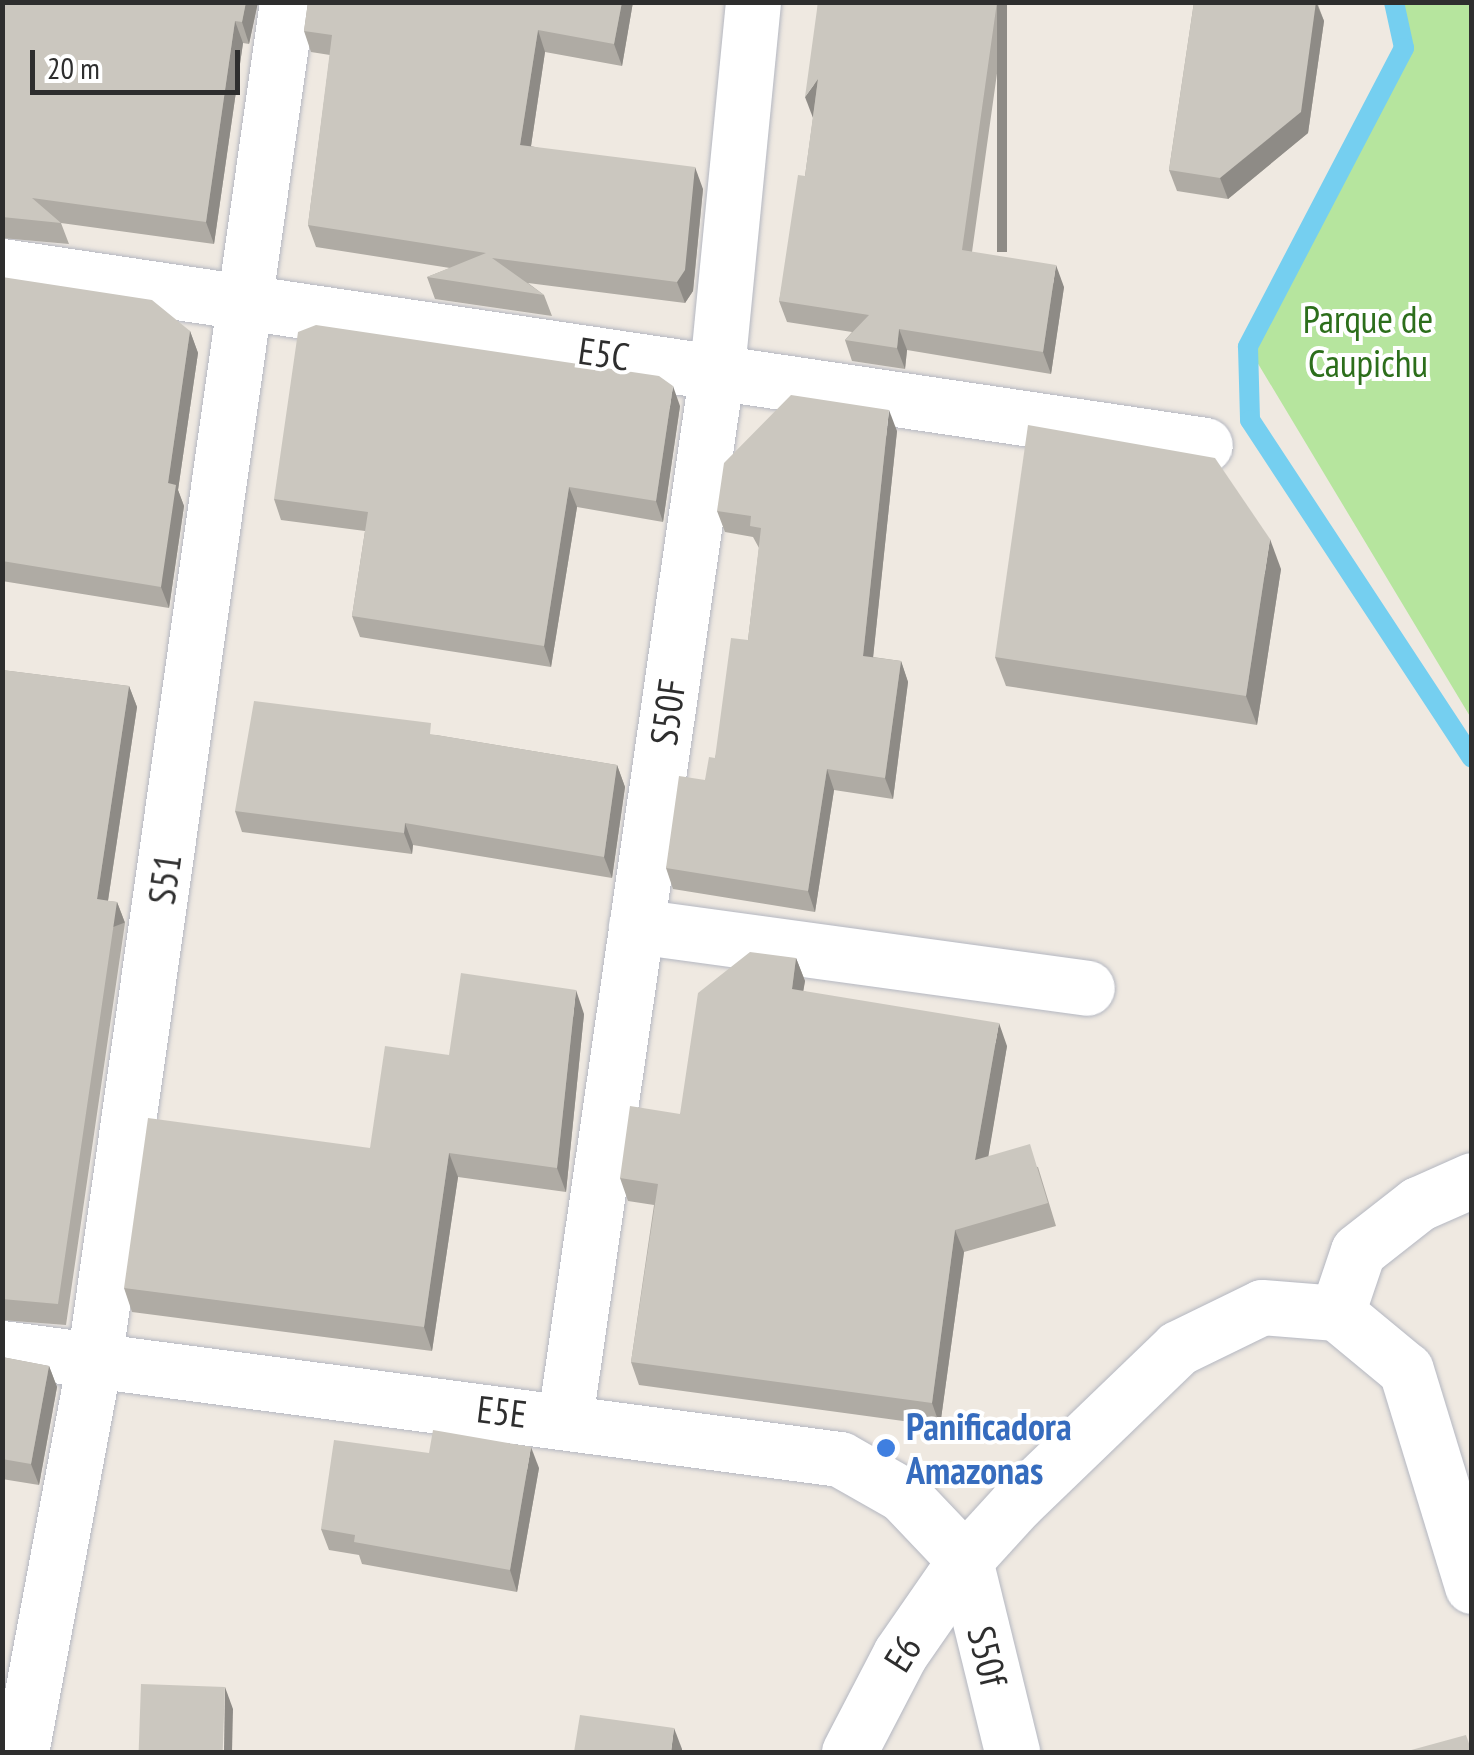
<!DOCTYPE html>
<html>
<head>
<meta charset="utf-8">
<style>
	body { margin:0 }
	#map { position:relative; width:1474px; height:1755px; overflow:hidden; background:#efe9e1; font-family:"PT Sans Narrow",sans-serif }
	div>[style] { position:absolute }
	.green>* { inset:0; background:#b6e59e }
	.stream>* { height:20px; margin:-10px; padding:0 10px; transform-origin:10px; border-radius:10px; background:#75cff0 }
	.roads { filter:drop-shadow(0 0 2px #b4b7c1) drop-shadow(0 0 2px #b4b7c1) }
	.minor>* { height:55px; margin:-27.5px; padding:0 27.5px; transform-origin:27.5px; border-radius:27.5px; background:#fff }
	.wall>* { inset:0; background:#afaba4 }
	.shaded-wall>* { inset:0; background:#8e8b86; transform-origin:0 0 }
	.building>* { inset:0; background:#cbc7bf; transform-origin:0 0 }
	.dots>* { width:28px; height:28px; translate:-50% -50%; box-sizing:border-box; border:5px solid #fff; border-radius:50% }
	span { translate:-50% -50%; white-space:nowrap; text-align:center; line-height:1.15; -webkit-text-stroke:8px #fff; paint-order:stroke }
	.park-label { font-size:38px; color:#2c6e1b }
	.street-label { font-size:38px; color:#2e2e2e }
	.shop-label { font-size:38px; color:#366cbe; font-weight:700 }
	.left { translate:0 -50%; text-align:left }
	.frame { position:absolute; inset:0; border:5px solid #2e2e2e; pointer-events:none }
	.scale { position:absolute; left:30px; top:50px; width:210px; height:45px; box-sizing:border-box; border:5px solid #2e2e2e; border-top:0; padding-left:12px; font-size:30px; line-height:35px; white-space:nowrap; color:#2e2e2e; -webkit-text-stroke:8px #fff; paint-order:stroke }
</style>
</head>
<body>
<div id="map">
	<div class="green">
		<div style="clip-path:polygon(1394px 3px,1471px 3px,1471px 718px,1248px 347px,1404px 48px)"></div>
	</div>
	<div class="stream">
		<div style="left:1394px;top:2px;width:47px;rotate:77.7deg"></div>
		<div style="left:1404px;top:48px;width:337px;rotate:117.6deg"></div>
		<div style="left:1248px;top:347px;width:73px;rotate:88.4deg"></div>
		<div style="left:1250px;top:420px;width:404px;rotate:56.7deg"></div>
	</div>
	<div class="roads">
		<div class="minor">
			<div style="left:2px;top:266px;width:1216px;rotate:8.46deg"></div>
			<div style="left:636px;top:926px;width:455px;rotate:7.8deg"></div>
			<div style="left:1337px;top:1313px;width:65px;rotate:-71.3deg"></div>
			<div style="left:1358px;top:1251px;width:76px;rotate:-38.1deg"></div>
			<div style="left:1418px;top:1204px;width:59px;rotate:-24deg"></div>
			<div style="left:2px;top:1348px;width:845px;rotate:7.55deg"></div>
			<div style="left:840px;top:1459px;width:73px;rotate:29.7deg"></div>
			<div style="left:903px;top:1495px;width:90px;rotate:46.4deg"></div>
			<div style="left:965px;top:1560px;width:198px;rotate:76.2deg"></div>
			<div style="left:565px;top:1419px;width:1061px;rotate:-81.76deg"></div>
			<div style="left:717px;top:369px;width:369px;rotate:-84.4deg"></div>
			<div style="left:21px;top:1752px;width:398px;rotate:-79.4deg"></div>
			<div style="left:94px;top:1361px;width:1373px;rotate:-81.92deg"></div>
			<div style="left:849px;top:1752px;width:110px;rotate:-62.5deg"></div>
			<div style="left:900px;top:1654px;width:114px;rotate:-55.3deg"></div>
			<div style="left:965px;top:1560px;width:77px;rotate:-47.6deg"></div>
			<div style="left:1017px;top:1503px;width:223px;rotate:-43.9deg"></div>
			<div style="left:1178px;top:1348px;width:93px;rotate:-26deg"></div>
			<div style="left:1262px;top:1307px;width:75px;rotate:4.6deg"></div>
			<div style="left:1337px;top:1313px;width:89px;rotate:39.6deg"></div>
			<div style="left:1406px;top:1370px;width:226px;rotate:73deg"></div>
		</div>
	</div>
	<div class="wall">
		<div style="clip-path:polygon(2px 2px,258px 2px,249px 44px,243px 43px,214px 244px,61px 223px,69px 244px,2px 238px)"></div>
		<div style="clip-path:polygon(308px 2px,633px 2px,622px 66px,545px 52px,531px 146px,703px 189px,693px 291px,685px 303px,528px 283px,544px 295px,552px 316px,435px 299px,427px 277px,450px 268px,316px 247px,308px 225px,330px 55px,311px 52px,304px 31px)"></div>
		<div style="clip-path:polygon(818px 2px,1007px 2px,972px 252px,1064px 287px,1051px 374px,907px 350px,905px 369px,852px 361px,845px 340px,852px 332px,787px 322px,779px 301px,805px 176px,813px 118px)"></div>
		<div style="clip-path:polygon(1194px 2px,1317px 2px,1324px 21px,1308px 133px,1228px 199px,1177px 191px,1169px 170px)"></div>
		<div style="clip-path:polygon(2px 277px,190px 331px,198px 353px,178px 490px,184px 506px,169px 608px,2px 581px)"></div>
		<div style="clip-path:polygon(680px 406px,663px 522px,577px 507px,551px 667px,360px 637px,352px 616px,365px 531px,281px 520px,274px 499px)"></div>
		<div style="clip-path:polygon(897px 431px,873px 657px,901px 661px,908px 682px,893px 799px,834px 790px,815px 912px,673px 889px,666px 868px,715px 758px,748px 640px,759px 548px,753px 537px,725px 532px,717px 511px)"></div>
		<div style="clip-path:polygon(1281px 569px,1257px 725px,1006px 686px,995px 657px)"></div>
		<div style="clip-path:polygon(2px 670px,129px 686px,137px 707px,108px 901px,117px 902px,125px 923px,66px 1325px,2px 1320px)"></div>
		<div style="clip-path:polygon(436px 735px,617px 765px,625px 787px,612px 878px,413px 845px,412px 854px,242px 832px,235px 811px)"></div>
		<div style="clip-path:polygon(796px 958px,805px 981px,803px 991px,1007px 1046px,988px 1156px,1038px 1167px,1056px 1226px,964px 1252px,940px 1426px,639px 1385px,631px 1362px,654px 1205px,628px 1201px,620px 1178px,680px 1114px)"></div>
		<div style="clip-path:polygon(584px 1014px,566px 1192px,458px 1177px,432px 1351px,132px 1312px,124px 1288px,370px 1148px,449px 1055px)"></div>
		<div style="clip-path:polygon(2px 1357px,49px 1366px,57px 1387px,39px 1485px,2px 1479px)"></div>
		<div style="clip-path:polygon(539px 1468px,517px 1592px,362px 1564px,359px 1555px,329px 1550px,321px 1529px)"></div>
	</div>
	<div class="shaded-wall">
		<div style="clip-path:polygon(246px 2px,258px 2px,249px 44px,242px 22px)"></div>
		<div style="clip-path:polygon(622px 2px,633px 2px,622px 66px,614px 44px)"></div>
		<div style="left:997px;top:2px;width:10px;height:250px"></div>
		<div style="clip-path:polygon(1316px 2px,1324px 21px,1308px 133px,1228px 199px,1220px 178px)"></div>
		<div style="clip-path:polygon(235px 21px,243px 43px,214px 244px,206px 222px)"></div>
		<div style="clip-path:polygon(538px 30px,545px 52px,528px 166px,520px 145px)"></div>
		<div style="clip-path:polygon(818px 79px,813px 118px,805px 97px)"></div>
		<div style="clip-path:polygon(695px 167px,703px 189px,693px 291px,685px 303px,677px 282px)"></div>
		<div style="clip-path:polygon(1056px 265px,1064px 287px,1051px 374px,1043px 352px)"></div>
		<div style="clip-path:polygon(899px 329px,907px 350px,905px 369px,897px 348px)"></div>
		<div style="clip-path:polygon(190px 331px,198px 353px,178px 490px,184px 506px,169px 608px,161px 587px,168px 483px)"></div>
		<div style="clip-path:polygon(673px 386px,680px 406px,663px 522px,656px 501px)"></div>
		<div style="clip-path:polygon(889px 410px,897px 431px,871px 677px,863px 656px)"></div>
		<div style="clip-path:polygon(569px 487px,577px 507px,551px 667px,544px 646px)"></div>
		<div style="clip-path:polygon(1270px 539px,1281px 569px,1257px 725px,1246px 696px)"></div>
		<div style="clip-path:polygon(901px 661px,908px 682px,893px 799px,885px 778px)"></div>
		<div style="clip-path:polygon(129px 686px,137px 707px,105px 920px,97px 899px)"></div>
		<div style="clip-path:polygon(617px 765px,625px 787px,612px 878px,604px 857px)"></div>
		<div style="clip-path:polygon(827px 769px,834px 790px,815px 912px,808px 891px)"></div>
		<div style="clip-path:polygon(405px 823px,413px 845px,412px 854px,404px 833px)"></div>
		<div style="left:117px;top:902px;width:22px;height:406px;rotate:69deg"></div>
		<div style="clip-path:polygon(796px 958px,805px 981px,800px 1011px,792px 989px)"></div>
		<div style="clip-path:polygon(576px 990px,584px 1014px,566px 1192px,557px 1168px)"></div>
		<div style="clip-path:polygon(999px 1023px,1007px 1046px,984px 1182px,975px 1160px)"></div>
		<div style="clip-path:polygon(449px 1153px,458px 1177px,432px 1351px,424px 1327px)"></div>
		<div style="clip-path:polygon(955px 1230px,964px 1252px,940px 1426px,932px 1403px)"></div>
		<div style="clip-path:polygon(49px 1366px,57px 1387px,39px 1485px,31px 1464px)"></div>
		<div style="clip-path:polygon(531px 1447px,539px 1468px,517px 1592px,510px 1570px)"></div>
		<div style="clip-path:polygon(225px 1687px,233px 1709px,232px 1752px,224px 1752px)"></div>
		<div style="clip-path:polygon(674px 1728px,682px 1749px,682px 1752px,671px 1752px)"></div>
	</div>
	<div class="building">
		<div style="clip-path:polygon(2px 2px,246px 2px,242px 22px,235px 21px,206px 222px,32px 198px,61px 223px,2px 217px)"></div>
		<div style="clip-path:polygon(308px 2px,622px 2px,614px 44px,538px 30px,520px 145px,695px 167px,685px 270px,677px 282px,492px 258px,544px 295px,427px 277px,486px 253px,308px 225px,332px 35px,304px 31px)"></div>
		<div style="clip-path:polygon(818px 2px,997px 2px,962px 250px,1056px 265px,1043px 352px,899px 329px,897px 348px,845px 340px,869px 315px,779px 301px,798px 175px,805px 176px,818px 79px,805px 97px)"></div>
		<div style="clip-path:polygon(1194px 2px,1316px 2px,1301px 112px,1220px 178px,1169px 170px)"></div>
		<div style="clip-path:polygon(2px 277px,152px 300px,190px 331px,168px 483px,176px 485px,161px 587px,2px 561px)"></div>
		<div style="clip-path:polygon(316px 325px,659px 376px,673px 386px,656px 501px,569px 487px,544px 646px,352px 616px,368px 512px,274px 499px,298px 332px)"></div>
		<div style="clip-path:polygon(791px 395px,889px 410px,863px 656px,901px 661px,885px 778px,827px 769px,808px 891px,666px 868px,679px 776px,705px 780px,709px 757px,715px 758px,731px 638px,748px 640px,761px 528px,750px 526px,751px 516px,717px 511px,724px 463px)"></div>
		<div style="clip-path:polygon(1028px 425px,1215px 458px,1270px 539px,1246px 696px,995px 657px)"></div>
		<div style="clip-path:polygon(2px 670px,129px 686px,97px 899px,117px 902px,58px 1304px,2px 1299px)"></div>
		<div style="clip-path:polygon(254px 701px,431px 723px,430px 734px,617px 765px,604px 857px,405px 823px,404px 833px,235px 811px)"></div>
		<div style="clip-path:polygon(750px 952px,796px 958px,792px 989px,999px 1023px,975px 1160px,1030px 1144px,1048px 1203px,955px 1230px,932px 1403px,631px 1362px,658px 1184px,620px 1178px,630px 1106px,680px 1114px,698px 993px)"></div>
		<div style="clip-path:polygon(461px 973px,576px 990px,557px 1168px,449px 1153px,424px 1327px,124px 1288px,148px 1118px,370px 1148px,385px 1046px,449px 1055px)"></div>
		<div style="clip-path:polygon(2px 1357px,49px 1366px,31px 1464px,2px 1459px)"></div>
		<div style="clip-path:polygon(433px 1430px,531px 1447px,510px 1570px,354px 1542px,355px 1535px,321px 1529px,334px 1440px,429px 1453px)"></div>
		<div style="left:141px;top:1684px;width:84px;height:68px;rotate:2deg"></div>
		<div style="clip-path:polygon(580px 1715px,674px 1728px,671px 1752px,574px 1752px)"></div>
		<div style="clip-path:polygon(1466px 1735px,1472px 1752px,1404px 1752px)"></div>
	</div>
	<div class="dots">
		<div style="left:886px;top:1448px;background:#3f7fe0"></div>
	</div>
	<div class="park-label">
		<span style="left:1368px;top:341px">Parque de<br>Caupichu</span>
	</div>
	<div class="street-label">
		<span style="left:604px;top:353px;rotate:8deg">E5C</span>
		<span style="left:667px;top:712px;rotate:-82deg">S50F</span>
		<span style="left:164px;top:879px;rotate:-82deg">S51</span>
		<span style="left:502px;top:1411px;rotate:7deg">E5E</span>
		<span style="left:902px;top:1653px;rotate:-58deg">E6</span>
		<span style="left:988px;top:1656px;rotate:76deg">S50f</span>
	</div>
	<div class="shop-label">
		<span class="left" style="left:906px;top:1448px">Panificadora<br>Amazonas</span>
	</div>
	<div class="frame"></div>
	<div class="scale">20 m</div>
</div>
</body>
</html>
